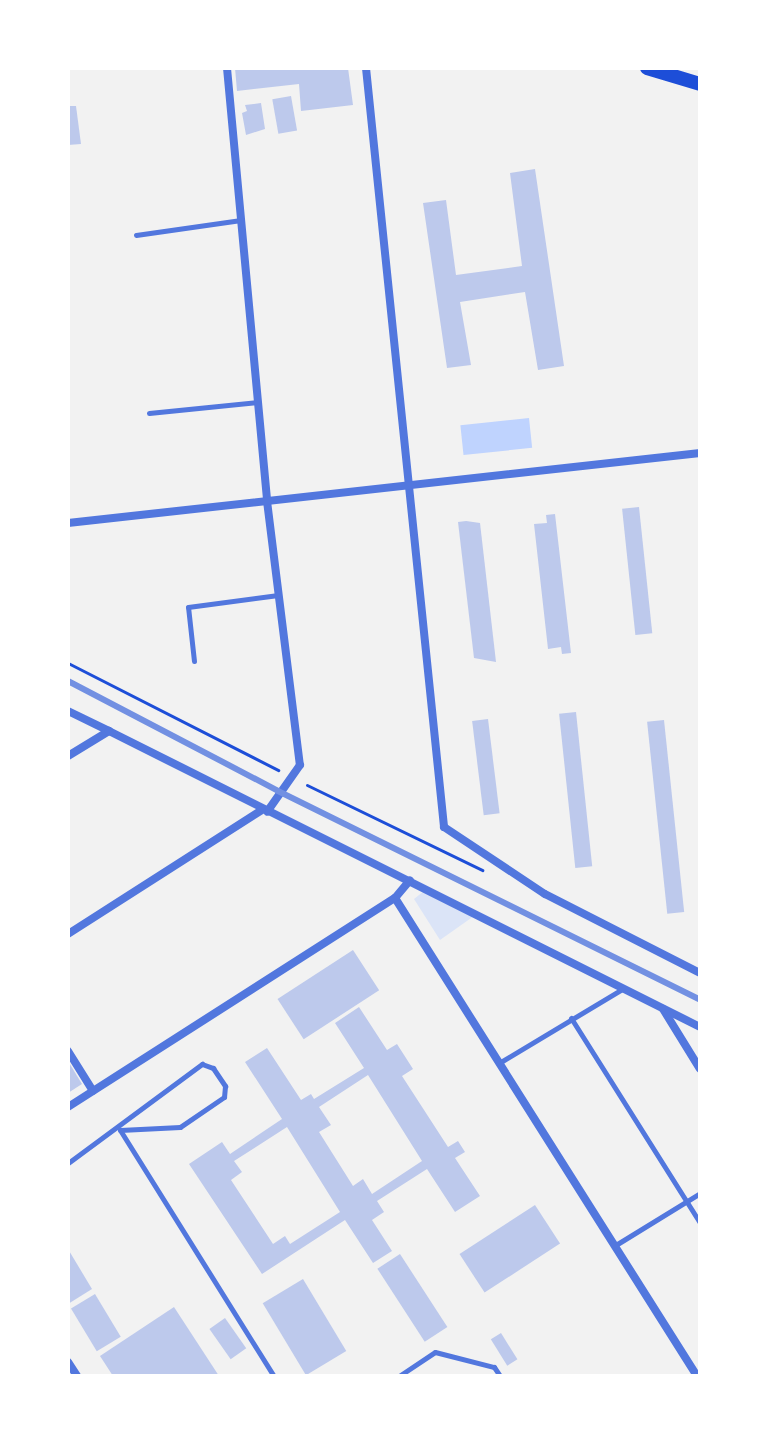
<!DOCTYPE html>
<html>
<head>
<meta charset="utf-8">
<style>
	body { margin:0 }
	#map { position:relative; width:768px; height:1444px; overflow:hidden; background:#f2f2f2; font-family:"Times New Roman",serif }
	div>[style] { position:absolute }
	.green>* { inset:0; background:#dbe4f7 }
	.water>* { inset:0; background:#bfd3fe; transform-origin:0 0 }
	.building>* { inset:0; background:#bdc9ec; transform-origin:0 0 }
	.path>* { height:3px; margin:-1.5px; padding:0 1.5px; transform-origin:1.5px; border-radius:1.5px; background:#1d4ed8 }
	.service>* { height:5px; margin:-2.5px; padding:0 2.5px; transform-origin:2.5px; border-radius:2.5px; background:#5277de }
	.minor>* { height:8px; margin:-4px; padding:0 4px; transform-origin:4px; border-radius:4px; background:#5277de }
	.primary>* { height:14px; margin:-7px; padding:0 7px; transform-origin:7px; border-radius:7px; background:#1d4ed8 }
	.rail>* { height:6px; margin:-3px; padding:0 3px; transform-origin:3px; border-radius:3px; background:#7290e2 }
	span { translate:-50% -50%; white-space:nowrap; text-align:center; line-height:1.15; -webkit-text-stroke:8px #fff; paint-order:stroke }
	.frame { position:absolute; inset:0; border:70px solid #fff; pointer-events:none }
</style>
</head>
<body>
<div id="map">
	<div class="green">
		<div style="clip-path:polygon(424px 891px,474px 916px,440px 940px,414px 899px)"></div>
	</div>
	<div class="water">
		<div style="left:529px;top:418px;width:30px;height:69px;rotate:84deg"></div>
	</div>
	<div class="building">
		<div style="clip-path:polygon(235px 68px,348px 68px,353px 105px,301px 111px,299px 84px,237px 91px)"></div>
		<div style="left:291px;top:96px;width:35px;height:19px;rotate:80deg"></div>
		<div style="clip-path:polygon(261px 103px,265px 129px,246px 135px,242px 113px,247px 111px,245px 105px)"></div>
		<div style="clip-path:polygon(68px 106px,76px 106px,81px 144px,68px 145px)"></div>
		<div style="clip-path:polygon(535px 169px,564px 366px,538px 370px,525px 292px,460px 302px,471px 365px,447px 368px,423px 203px,446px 200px,456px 275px,522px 266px,510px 173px)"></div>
		<div style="left:639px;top:507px;width:127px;height:17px;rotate:84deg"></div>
		<div style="clip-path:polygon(555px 514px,571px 653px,562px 654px,561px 647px,548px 649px,534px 524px,547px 523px,546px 515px)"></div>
		<div style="clip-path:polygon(466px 521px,480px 523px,496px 662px,474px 658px,458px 522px)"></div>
		<div style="left:576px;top:712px;width:155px;height:17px;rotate:84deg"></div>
		<div style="left:488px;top:719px;width:95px;height:16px;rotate:83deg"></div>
		<div style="left:664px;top:720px;width:193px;height:17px;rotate:84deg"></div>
		<div style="left:353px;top:950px;width:48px;height:90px;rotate:57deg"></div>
		<div style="clip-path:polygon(evenodd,359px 1007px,387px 1050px,397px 1044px,413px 1069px,402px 1076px,448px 1147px,458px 1141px,465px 1152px,455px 1158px,480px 1196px,455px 1212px,427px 1169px,377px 1201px,384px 1212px,372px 1220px,392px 1251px,373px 1263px,345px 1220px,262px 1274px,189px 1164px,222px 1142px,230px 1154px,282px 1119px,245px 1062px,267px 1048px,301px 1100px,311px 1094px,314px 1099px,364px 1068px,335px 1023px,359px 1007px,368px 1075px,422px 1161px,372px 1194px,363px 1179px,353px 1186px,319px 1132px,331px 1125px,319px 1107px,368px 1075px,359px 1007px,287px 1127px,340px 1212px,290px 1244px,285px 1236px,273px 1244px,231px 1180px,242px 1172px,234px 1161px,287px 1127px)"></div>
		<div style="clip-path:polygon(68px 1061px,82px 1084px,68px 1093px)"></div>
		<div style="left:535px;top:1205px;width:46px;height:90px;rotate:57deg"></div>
		<div style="clip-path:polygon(68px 1249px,92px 1289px,68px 1304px)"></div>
		<div style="left:400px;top:1254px;width:87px;height:27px;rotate:57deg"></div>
		<div style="left:303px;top:1279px;width:84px;height:47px;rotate:59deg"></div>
		<div style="left:95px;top:1294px;width:50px;height:28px;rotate:59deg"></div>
		<div style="clip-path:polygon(174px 1307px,219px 1376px,113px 1376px,100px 1356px)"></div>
		<div style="left:225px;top:1318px;width:37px;height:19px;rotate:55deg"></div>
		<div style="left:501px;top:1333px;width:31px;height:12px;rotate:58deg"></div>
	</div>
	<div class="path">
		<div style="left:68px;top:663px;width:236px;rotate:27deg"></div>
		<div style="left:307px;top:785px;width:195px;rotate:25.9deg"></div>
	</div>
	<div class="service">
		<div style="left:136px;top:235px;width:106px;rotate:-8.1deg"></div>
		<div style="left:149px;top:413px;width:110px;rotate:-5.8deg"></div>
		<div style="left:194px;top:661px;width:54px;rotate:-96.3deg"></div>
		<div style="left:188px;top:607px;width:91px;rotate:-7.6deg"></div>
		<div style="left:571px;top:1018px;width:242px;rotate:57.8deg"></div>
		<div style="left:499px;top:1063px;width:144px;rotate:-31deg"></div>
		<div style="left:120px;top:1130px;width:290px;rotate:58deg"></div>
		<div style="left:68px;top:1163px;width:167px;rotate:-36.5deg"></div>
		<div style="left:202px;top:1064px;width:12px;rotate:20deg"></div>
		<div style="left:213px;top:1068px;width:22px;rotate:56deg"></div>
		<div style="left:225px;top:1086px;width:11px;rotate:95deg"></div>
		<div style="left:224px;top:1097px;width:53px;rotate:145.7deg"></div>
		<div style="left:180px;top:1127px;width:60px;rotate:177.1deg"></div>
		<div style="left:614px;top:1246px;width:101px;rotate:-31.6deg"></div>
		<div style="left:399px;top:1376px;width:43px;rotate:-33.7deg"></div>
		<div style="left:435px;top:1352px;width:61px;rotate:14.3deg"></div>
		<div style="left:494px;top:1367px;width:11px;rotate:56deg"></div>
	</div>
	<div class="minor">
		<div style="left:227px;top:68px;width:435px;rotate:84.7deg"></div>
		<div style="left:267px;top:501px;width:266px;rotate:82.9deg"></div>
		<div style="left:300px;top:765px;width:57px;rotate:125.1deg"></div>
		<div style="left:366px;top:68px;width:763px;rotate:84.13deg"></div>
		<div style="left:444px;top:827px;width:121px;rotate:33.6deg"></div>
		<div style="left:545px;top:894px;width:174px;rotate:27deg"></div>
		<div style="left:68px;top:523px;width:636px;rotate:-6.32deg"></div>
		<div style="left:68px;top:711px;width:46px;rotate:26deg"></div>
		<div style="left:68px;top:756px;width:48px;rotate:-31.4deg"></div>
		<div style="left:109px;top:731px;width:661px;rotate:26.6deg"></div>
		<div style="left:395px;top:898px;width:565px;rotate:57.72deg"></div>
		<div style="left:68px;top:934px;width:230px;rotate:-32.6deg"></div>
		<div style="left:663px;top:1009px;width:70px;rotate:58.3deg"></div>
		<div style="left:68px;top:1051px;width:47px;rotate:58deg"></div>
		<div style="left:68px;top:1107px;width:388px;rotate:-32.6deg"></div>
		<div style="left:395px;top:898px;width:23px;rotate:-50deg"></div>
		<div style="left:68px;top:1362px;width:17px;rotate:57deg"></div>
	</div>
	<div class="primary">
		<div style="left:647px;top:68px;width:55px;rotate:16.8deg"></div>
	</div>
	<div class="rail">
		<div style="left:68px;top:681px;width:237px;rotate:27.6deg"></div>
		<div style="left:278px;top:791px;width:471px;rotate:26.3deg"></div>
	</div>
	<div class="frame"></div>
</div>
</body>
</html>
